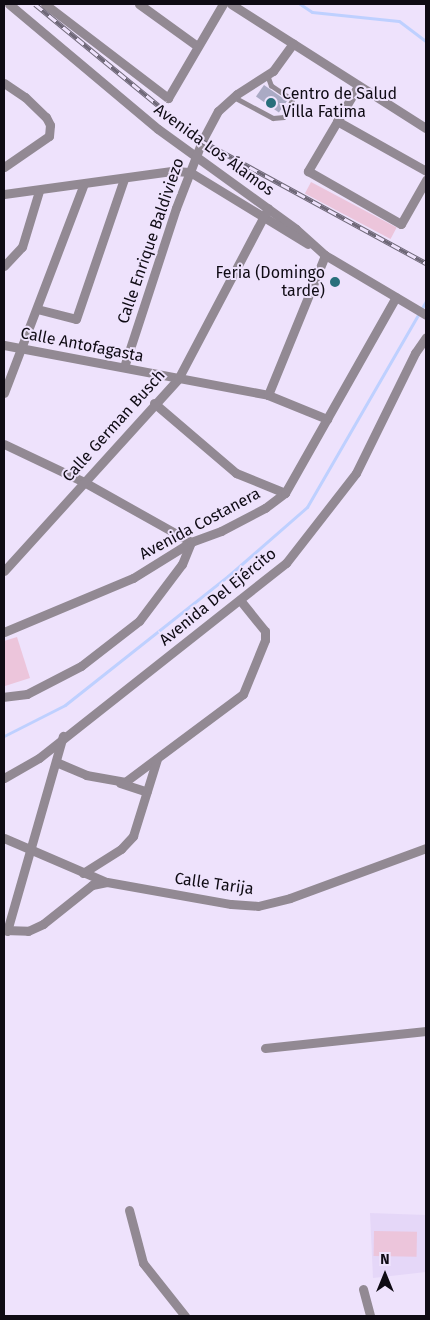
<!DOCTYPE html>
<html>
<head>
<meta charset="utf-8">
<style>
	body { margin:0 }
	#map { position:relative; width:430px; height:1320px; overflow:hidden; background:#eee2fc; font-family:"Fira Sans",sans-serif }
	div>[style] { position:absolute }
	.built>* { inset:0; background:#e5d7f8 }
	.green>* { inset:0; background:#ecc5db; transform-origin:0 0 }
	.stream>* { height:3px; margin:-1.5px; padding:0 1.5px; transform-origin:1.5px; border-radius:1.5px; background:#bed0ff }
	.building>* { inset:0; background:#aaaac4; transform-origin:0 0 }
	.lane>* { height:4.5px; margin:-2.25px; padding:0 2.25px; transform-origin:2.25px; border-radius:2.25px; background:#928993 }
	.street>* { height:9px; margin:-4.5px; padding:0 4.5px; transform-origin:4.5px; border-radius:4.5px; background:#928993 }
	.rail>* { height:5px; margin-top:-2.5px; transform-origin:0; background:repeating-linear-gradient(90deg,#eee2fc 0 9px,#6f6878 0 18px); box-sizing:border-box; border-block:1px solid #6f6878 }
	.dots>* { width:14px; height:14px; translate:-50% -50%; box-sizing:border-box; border:2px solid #eee2fc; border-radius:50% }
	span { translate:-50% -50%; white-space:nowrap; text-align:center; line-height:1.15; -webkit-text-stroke:4px #eee2fc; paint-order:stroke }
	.poi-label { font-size:16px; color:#0f0b14 }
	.left { translate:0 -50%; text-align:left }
	.right { translate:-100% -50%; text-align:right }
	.street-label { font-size:16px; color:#0f0b14 }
	.frame { position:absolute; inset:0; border:5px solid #0f0b14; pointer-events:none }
	.north { position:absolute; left:360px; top:1250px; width:50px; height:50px; -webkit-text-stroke:4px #eee2fc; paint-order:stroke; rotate:0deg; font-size:14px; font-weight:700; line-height:20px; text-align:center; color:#0f0b14 }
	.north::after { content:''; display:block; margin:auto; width:18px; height:22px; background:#0f0b14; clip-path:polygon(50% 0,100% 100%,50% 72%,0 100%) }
</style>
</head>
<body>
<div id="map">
	<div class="built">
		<div style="clip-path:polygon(370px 1213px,426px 1215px,426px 1272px,373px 1278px)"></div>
	</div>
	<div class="green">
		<div style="left:311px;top:182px;width:97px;height:13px;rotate:28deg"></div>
		<div style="clip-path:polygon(17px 637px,30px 678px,5px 686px,4px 641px)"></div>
		<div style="left:374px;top:1231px;width:43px;height:25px;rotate:1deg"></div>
	</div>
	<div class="stream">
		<div style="left:300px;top:4px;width:14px;rotate:34deg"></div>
		<div style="left:312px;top:12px;width:87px;rotate:5.9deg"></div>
		<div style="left:399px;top:21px;width:34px;rotate:37deg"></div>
		<div style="left:4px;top:736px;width:68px;rotate:-26.9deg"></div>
		<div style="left:65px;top:705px;width:208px;rotate:-38.4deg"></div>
		<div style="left:228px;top:576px;width:105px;rotate:-41.1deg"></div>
		<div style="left:307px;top:507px;width:238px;rotate:-60deg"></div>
	</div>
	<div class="building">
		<div style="left:264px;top:85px;width:28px;height:14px;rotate:35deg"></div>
	</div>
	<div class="lane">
		<div style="left:234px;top:97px;width:44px;rotate:28.3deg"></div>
		<div style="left:273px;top:118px;width:11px;rotate:-5deg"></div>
		<div style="left:284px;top:117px;width:19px;rotate:-65deg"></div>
		<div style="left:292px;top:100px;width:25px;rotate:-146deg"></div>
		<div style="left:271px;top:86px;width:12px;rotate:-110deg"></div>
	</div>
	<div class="street">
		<div style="left:9px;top:4px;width:194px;rotate:40deg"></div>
		<div style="left:158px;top:129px;width:170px;rotate:35.9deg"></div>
		<div style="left:296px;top:229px;width:39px;rotate:42deg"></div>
		<div style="left:325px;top:255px;width:117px;rotate:30.7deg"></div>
		<div style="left:45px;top:4px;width:155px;rotate:37.4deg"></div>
		<div style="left:168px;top:98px;width:109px;rotate:-59.7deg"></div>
		<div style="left:139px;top:4px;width:72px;rotate:35.9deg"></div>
		<div style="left:231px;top:4px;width:231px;rotate:32.5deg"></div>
		<div style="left:4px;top:83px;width:25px;rotate:34deg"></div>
		<div style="left:25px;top:97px;width:29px;rotate:44deg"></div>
		<div style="left:46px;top:117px;width:9px;rotate:63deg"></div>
		<div style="left:50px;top:125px;width:11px;rotate:95deg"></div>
		<div style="left:49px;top:136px;width:55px;rotate:145.4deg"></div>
		<div style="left:358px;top:86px;width:99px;rotate:120.5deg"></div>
		<div style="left:308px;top:171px;width:107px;rotate:29.7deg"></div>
		<div style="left:401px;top:224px;width:51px;rotate:-60.4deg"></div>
		<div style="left:337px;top:121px;width:102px;rotate:29.3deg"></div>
		<div style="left:4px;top:194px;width:171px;rotate:-7.8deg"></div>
		<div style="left:173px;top:171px;width:17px;rotate:3deg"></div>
		<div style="left:190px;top:172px;width:138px;rotate:31.4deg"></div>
		<div style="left:4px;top:266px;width:26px;rotate:-47deg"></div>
		<div style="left:22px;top:247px;width:59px;rotate:-73.1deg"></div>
		<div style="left:37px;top:309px;width:40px;rotate:14.4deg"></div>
		<div style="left:76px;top:319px;width:148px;rotate:-71.1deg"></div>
		<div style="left:4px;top:345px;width:269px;rotate:10.7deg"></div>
		<div style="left:268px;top:395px;width:64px;rotate:22.1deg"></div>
		<div style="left:124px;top:367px;width:167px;rotate:-71.9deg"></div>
		<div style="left:176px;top:208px;width:72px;rotate:-68.8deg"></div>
		<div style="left:202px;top:141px;width:34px;rotate:-62deg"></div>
		<div style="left:218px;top:111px;width:25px;rotate:-42deg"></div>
		<div style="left:237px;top:94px;width:43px;rotate:-32.6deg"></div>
		<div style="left:273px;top:71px;width:34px;rotate:-54deg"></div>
		<div style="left:4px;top:393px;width:224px;rotate:-69.1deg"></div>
		<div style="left:268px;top:395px;width:151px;rotate:-67.8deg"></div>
		<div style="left:154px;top:403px;width:108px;rotate:40.5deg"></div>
		<div style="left:236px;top:473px;width:53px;rotate:22.2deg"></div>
		<div style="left:4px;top:444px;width:89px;rotate:25.4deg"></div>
		<div style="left:84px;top:482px;width:123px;rotate:29.3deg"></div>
		<div style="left:191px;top:542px;width:24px;rotate:112deg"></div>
		<div style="left:182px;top:564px;width:71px;rotate:127deg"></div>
		<div style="left:139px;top:621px;width:73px;rotate:142.2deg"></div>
		<div style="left:81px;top:666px;width:61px;rotate:152.6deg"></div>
		<div style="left:27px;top:694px;width:23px;rotate:173deg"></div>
		<div style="left:4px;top:571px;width:259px;rotate:-47.8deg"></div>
		<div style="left:178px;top:379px;width:193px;rotate:-62.2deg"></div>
		<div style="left:4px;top:632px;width:140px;rotate:-22.7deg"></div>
		<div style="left:133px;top:578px;width:68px;rotate:-31.8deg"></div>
		<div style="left:191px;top:542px;width:32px;rotate:-20deg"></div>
		<div style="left:221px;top:531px;width:50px;rotate:-27.6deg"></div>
		<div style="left:265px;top:508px;width:25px;rotate:-37deg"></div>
		<div style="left:285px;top:493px;width:225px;rotate:-60.5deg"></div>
		<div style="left:56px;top:762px;width:33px;rotate:23deg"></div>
		<div style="left:86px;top:775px;width:40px;rotate:10deg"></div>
		<div style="left:125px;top:782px;width:147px;rotate:-36.7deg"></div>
		<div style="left:243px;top:694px;width:58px;rotate:-67.8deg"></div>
		<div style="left:265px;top:640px;width:9px;rotate:-90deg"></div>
		<div style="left:265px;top:631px;width:40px;rotate:-129deg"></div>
		<div style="left:4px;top:778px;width:40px;rotate:-29.7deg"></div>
		<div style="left:39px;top:758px;width:315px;rotate:-38.3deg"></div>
		<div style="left:286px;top:563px;width:114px;rotate:-52.1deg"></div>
		<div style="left:356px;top:473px;width:134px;rotate:-63.8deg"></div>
		<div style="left:415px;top:353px;width:19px;rotate:-55deg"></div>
		<div style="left:120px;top:783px;width:28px;rotate:18deg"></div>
		<div style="left:4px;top:838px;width:111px;rotate:23.3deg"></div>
		<div style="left:83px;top:873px;width:45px;rotate:-32.3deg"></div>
		<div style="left:121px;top:849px;width:18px;rotate:-47deg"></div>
		<div style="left:133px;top:836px;width:81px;rotate:-72.7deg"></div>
		<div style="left:4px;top:930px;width:24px;rotate:2deg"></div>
		<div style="left:28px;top:931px;width:17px;rotate:-25deg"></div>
		<div style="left:43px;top:924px;width:63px;rotate:-38.5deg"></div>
		<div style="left:92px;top:885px;width:15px;rotate:-11deg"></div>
		<div style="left:107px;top:882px;width:126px;rotate:10.1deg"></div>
		<div style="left:231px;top:904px;width:27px;rotate:4deg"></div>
		<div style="left:258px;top:906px;width:33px;rotate:-14deg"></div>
		<div style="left:290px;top:898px;width:145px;rotate:-20.2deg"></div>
		<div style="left:7px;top:931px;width:203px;rotate:-74deg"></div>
		<div style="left:265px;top:1048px;width:162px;rotate:-6deg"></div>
		<div style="left:129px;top:1210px;width:55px;rotate:75.2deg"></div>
		<div style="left:143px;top:1263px;width:68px;rotate:51.6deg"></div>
		<div style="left:363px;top:1289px;width:28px;rotate:75deg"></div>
	</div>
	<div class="rail">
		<div style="left:35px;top:4px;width:216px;rotate:39.4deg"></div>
		<div style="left:202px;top:141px;width:255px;rotate:28.6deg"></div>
	</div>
	<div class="dots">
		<div style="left:271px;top:103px;background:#286f7b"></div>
		<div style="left:335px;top:282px;background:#286f7b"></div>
	</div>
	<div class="poi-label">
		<span class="left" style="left:282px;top:103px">Centro de Salud<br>Villa Fatima</span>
		<span class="right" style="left:325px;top:282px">Feria (Domingo<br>tarde)</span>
	</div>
	<div class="street-label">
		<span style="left:214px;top:150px;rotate:36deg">Avenida Los Álamos</span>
		<span style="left:151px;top:241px;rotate:-71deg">Calle Enrique Baldiviezo</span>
		<span style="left:82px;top:345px;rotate:11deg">Calle Antofagasta</span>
		<span style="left:114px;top:426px;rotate:-48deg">Calle German Busch</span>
		<span style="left:200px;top:524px;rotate:-28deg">Avenida Costanera</span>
		<span style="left:218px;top:597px;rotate:-39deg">Avenida Del Ejército</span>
		<span style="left:214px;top:884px;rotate:8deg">Calle Tarija</span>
	</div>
	<div class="frame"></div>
	<div class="north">N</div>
</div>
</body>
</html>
